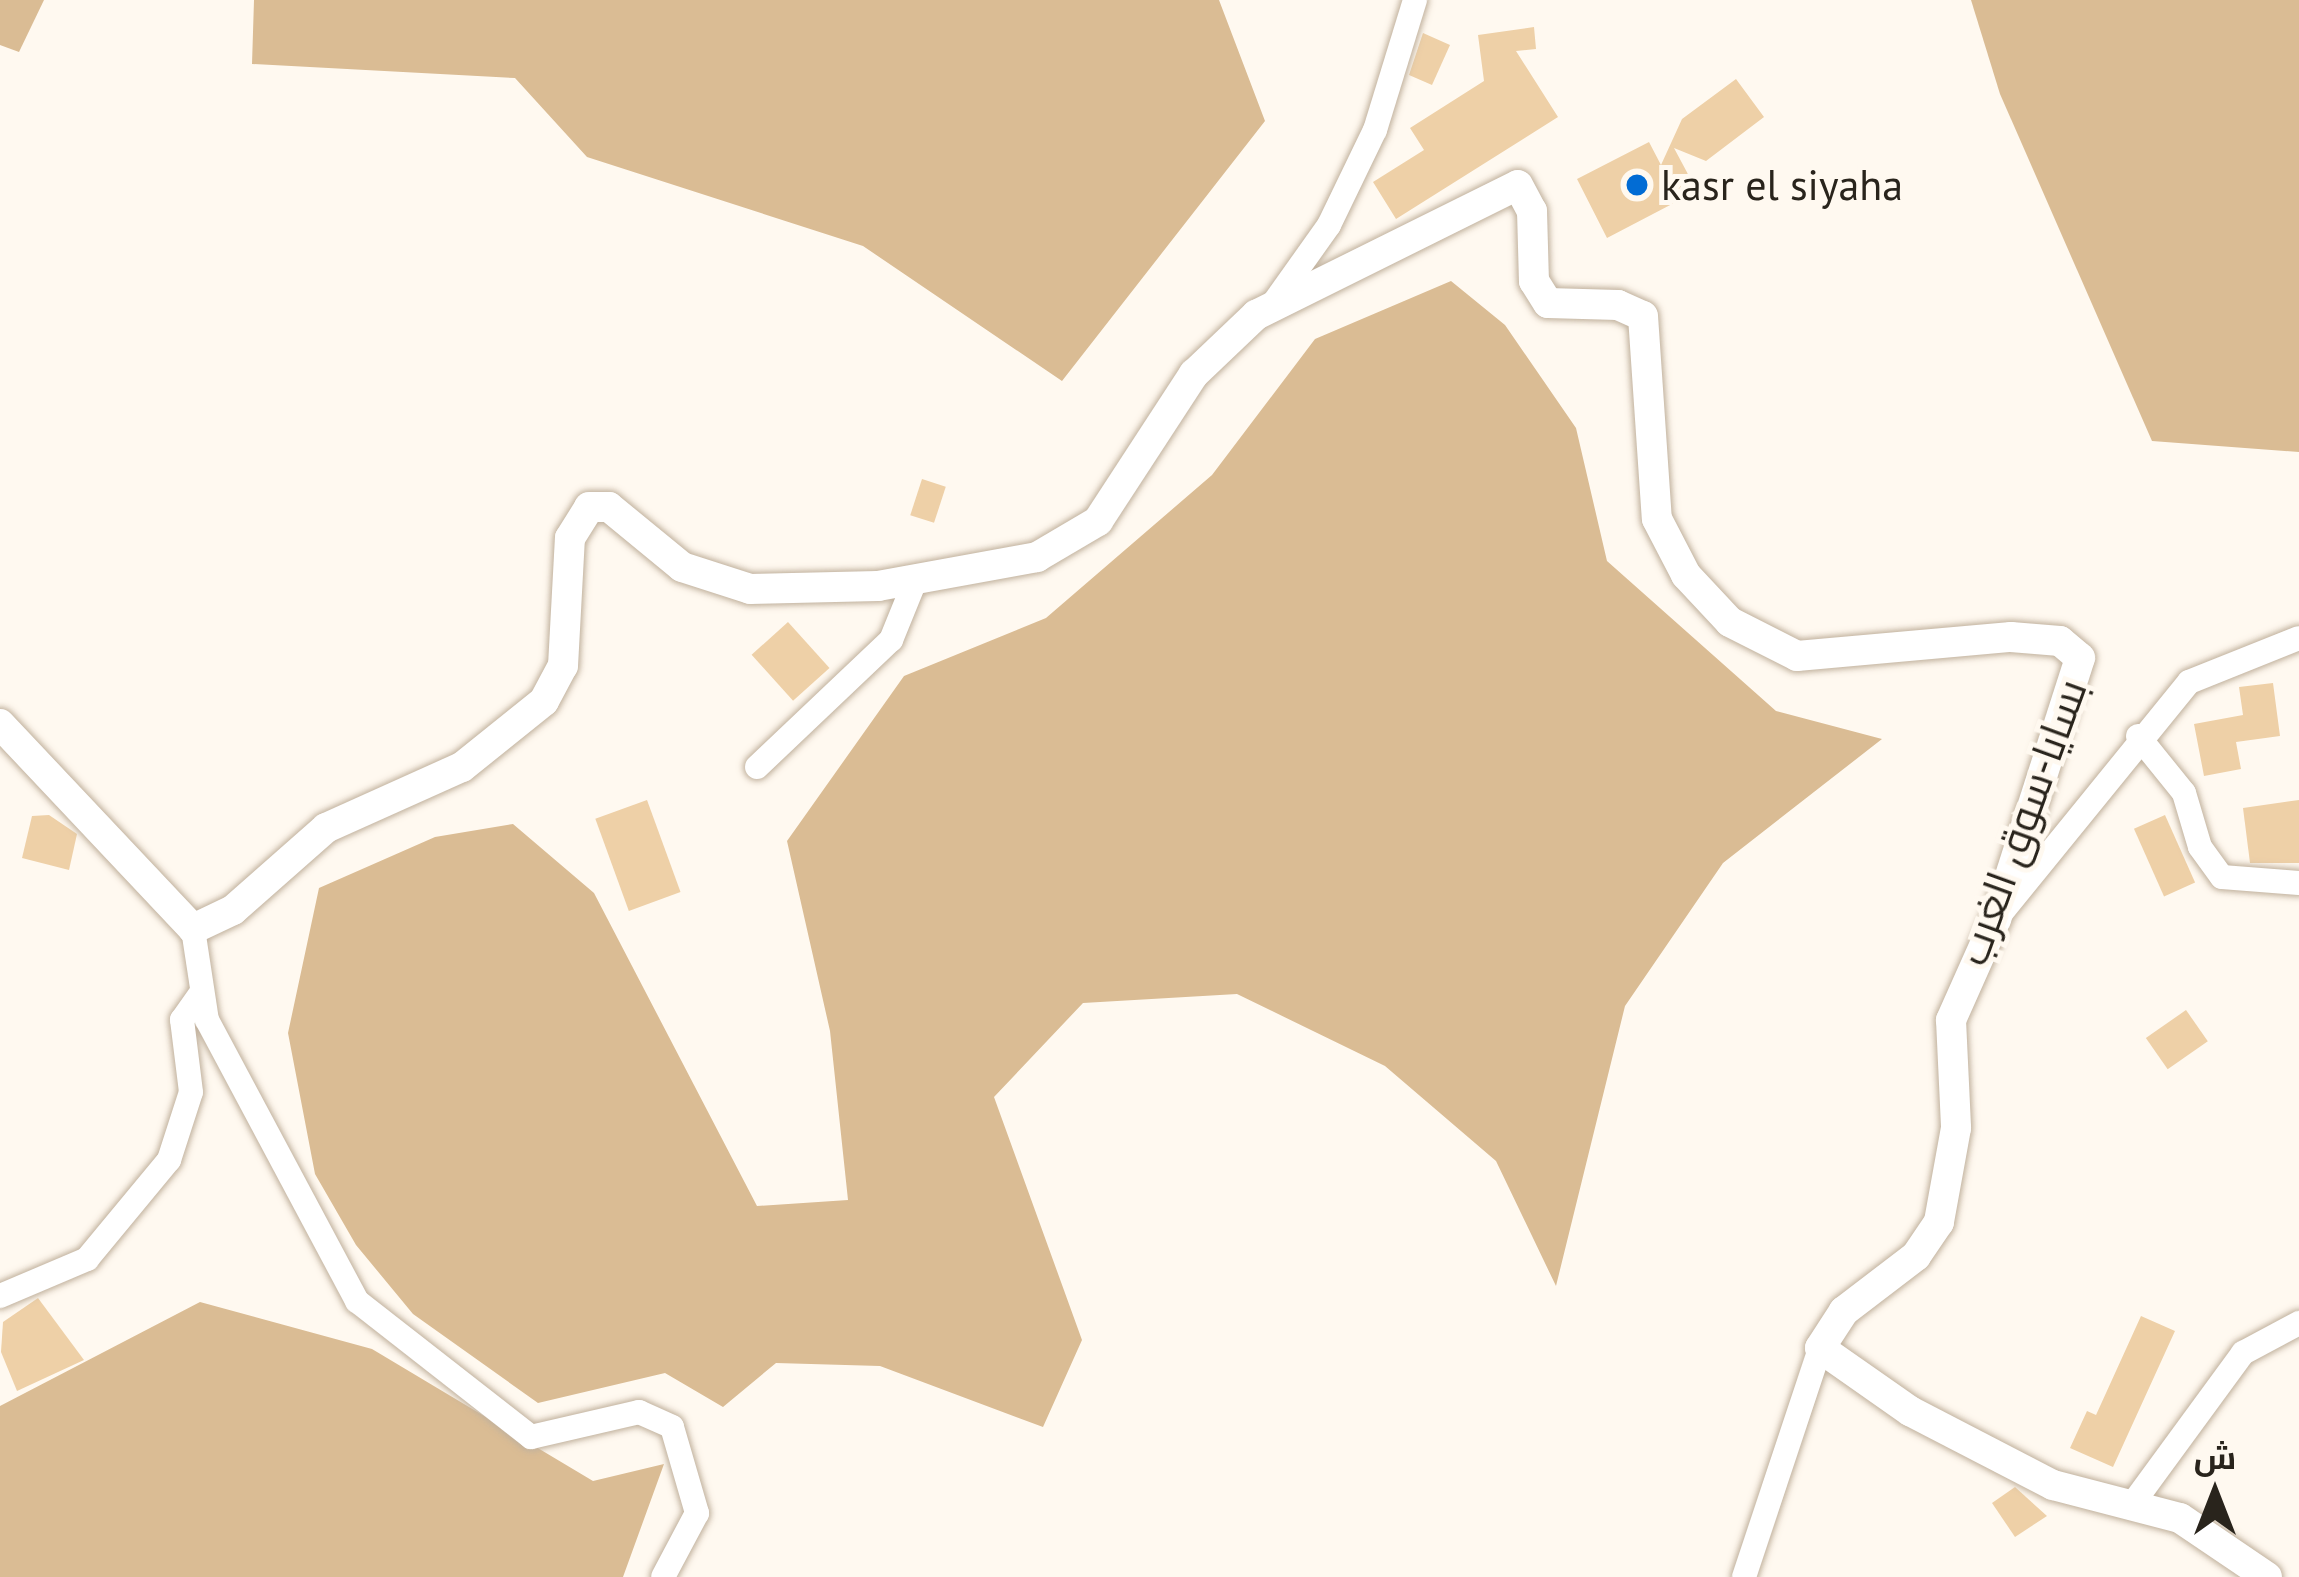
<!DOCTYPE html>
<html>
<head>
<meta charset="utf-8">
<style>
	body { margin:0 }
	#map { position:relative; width:2299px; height:1577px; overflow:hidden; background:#fff9f0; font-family:"PT Sans",Cairo,sans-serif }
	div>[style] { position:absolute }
	.forest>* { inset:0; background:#dabc94 }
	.building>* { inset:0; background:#eed0a7; transform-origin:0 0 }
	.roads { filter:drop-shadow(0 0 3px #c1b19d) drop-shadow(0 0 3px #c1b19d) }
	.minor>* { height:24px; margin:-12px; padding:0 12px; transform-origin:12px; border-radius:12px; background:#fff }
	.tertiary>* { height:30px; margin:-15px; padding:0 15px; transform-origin:15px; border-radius:15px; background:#fff }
	.dots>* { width:33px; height:33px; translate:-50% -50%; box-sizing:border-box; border:6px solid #fff9f0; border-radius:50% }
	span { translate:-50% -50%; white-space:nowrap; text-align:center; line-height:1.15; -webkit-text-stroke:10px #fff9f0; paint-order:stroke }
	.poi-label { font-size:42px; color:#29241c }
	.left { translate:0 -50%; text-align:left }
	.street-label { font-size:42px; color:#29241c }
	.north { position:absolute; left:2155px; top:1433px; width:120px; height:120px; -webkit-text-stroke:9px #fff9f0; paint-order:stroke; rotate:0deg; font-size:33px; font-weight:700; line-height:48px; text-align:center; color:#29241c }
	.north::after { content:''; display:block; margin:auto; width:42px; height:54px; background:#29241c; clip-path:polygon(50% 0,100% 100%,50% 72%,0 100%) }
</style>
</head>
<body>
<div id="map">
	<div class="forest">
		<div style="clip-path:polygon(0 0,44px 0,19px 52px,0 45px)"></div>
		<div style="clip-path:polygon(254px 0,1219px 0,1265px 121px,1062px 381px,863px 246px,587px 157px,515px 78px,252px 64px)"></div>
		<div style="clip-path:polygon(1971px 0,2299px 0,2299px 452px,2152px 441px,2000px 94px)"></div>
		<div style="clip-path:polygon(1451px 281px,1505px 325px,1576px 428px,1607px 561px,1776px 711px,1882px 739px,1723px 863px,1625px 1006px,1556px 1286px,1496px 1161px,1385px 1066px,1237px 994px,1083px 1003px,994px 1097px,1082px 1340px,1043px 1427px,880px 1366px,776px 1363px,723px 1407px,665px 1373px,538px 1403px,413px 1314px,356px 1245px,315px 1174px,288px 1033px,319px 888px,435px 837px,513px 824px,594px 893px,757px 1206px,848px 1200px,830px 1031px,787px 841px,904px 676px,1046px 618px,1212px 475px,1315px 339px)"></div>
		<div style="clip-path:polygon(200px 1302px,372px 1349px,593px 1481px,664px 1464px,623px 1577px,0 1577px,0 1406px)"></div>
	</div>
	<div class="building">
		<div style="clip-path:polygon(1534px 27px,1536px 49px,1516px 51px,1558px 117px,1396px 219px,1373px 182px,1424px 150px,1410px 128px,1484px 81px,1478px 35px)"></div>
		<div style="clip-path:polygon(1423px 33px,1450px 45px,1432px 85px,1409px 75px)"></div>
		<div style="clip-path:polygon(1736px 79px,1764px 117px,1706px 161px,1674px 148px,1697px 191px,1607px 238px,1577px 179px,1649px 142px,1661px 165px,1682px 119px)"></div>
		<div style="left:922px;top:479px;width:25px;height:38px;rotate:18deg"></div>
		<div style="left:788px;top:622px;width:62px;height:49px;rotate:48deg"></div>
		<div style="clip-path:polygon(2273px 683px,2280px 736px,2236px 742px,2241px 769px,2204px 776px,2194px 724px,2243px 715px,2239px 687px)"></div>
		<div style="left:647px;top:800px;width:98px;height:55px;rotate:70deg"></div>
		<div style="clip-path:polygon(2299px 800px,2299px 863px,2250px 863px,2243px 808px)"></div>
		<div style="clip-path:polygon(49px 815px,77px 834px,69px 870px,22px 858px,32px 816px)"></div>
		<div style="left:2165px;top:815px;width:74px;height:34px;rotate:66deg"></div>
		<div style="left:2186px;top:1010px;width:38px;height:49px;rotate:55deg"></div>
		<div style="clip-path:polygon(38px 1298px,84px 1360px,17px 1391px,1px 1352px,3px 1322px)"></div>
		<div style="clip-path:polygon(2141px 1316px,2175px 1331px,2113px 1467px,2070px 1448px,2087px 1411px,2096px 1415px)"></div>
		<div style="clip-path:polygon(2015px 1487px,2047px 1516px,2015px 1537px,1992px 1503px)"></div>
	</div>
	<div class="roads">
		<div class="minor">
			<div style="left:1275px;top:301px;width:93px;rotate:-54.6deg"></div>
			<div style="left:1329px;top:225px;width:106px;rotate:-64.2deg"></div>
			<div style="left:1375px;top:130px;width:136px;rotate:-72.9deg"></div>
			<div style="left:2138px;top:736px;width:73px;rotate:51.1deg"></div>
			<div style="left:2184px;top:793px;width:56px;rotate:73.5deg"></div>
			<div style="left:2200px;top:847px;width:37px;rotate:54deg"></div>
			<div style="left:2222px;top:877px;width:77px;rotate:4.5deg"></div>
			<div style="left:757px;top:767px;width:185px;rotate:-43.5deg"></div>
			<div style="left:891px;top:640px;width:64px;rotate:-67.9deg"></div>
			<div style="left:1998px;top:917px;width:303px;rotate:-50.9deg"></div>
			<div style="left:2189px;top:682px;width:118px;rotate:-21.8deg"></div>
			<div style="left:193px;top:929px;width:92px;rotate:81.3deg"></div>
			<div style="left:207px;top:1020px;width:319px;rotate:61.9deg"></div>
			<div style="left:357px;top:1301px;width:221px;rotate:38deg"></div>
			<div style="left:531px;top:1437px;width:111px;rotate:-13deg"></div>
			<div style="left:639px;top:1412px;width:36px;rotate:24deg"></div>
			<div style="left:672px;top:1427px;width:90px;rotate:73.8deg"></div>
			<div style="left:697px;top:1513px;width:72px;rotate:118deg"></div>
			<div style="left:0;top:1296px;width:95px;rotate:-23deg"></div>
			<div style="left:87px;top:1259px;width:129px;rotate:-50.4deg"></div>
			<div style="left:169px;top:1160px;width:71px;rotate:-72.1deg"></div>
			<div style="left:191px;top:1092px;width:73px;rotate:-97.1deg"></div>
			<div style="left:182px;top:1020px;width:32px;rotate:-55deg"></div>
			<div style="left:2131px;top:1506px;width:190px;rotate:-53.8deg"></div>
			<div style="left:2243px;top:1353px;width:64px;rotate:-28.2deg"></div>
			<div style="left:1744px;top:1577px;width:241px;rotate:-71.6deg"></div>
		</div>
		<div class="tertiary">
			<div style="left:0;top:724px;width:282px;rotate:46.7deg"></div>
			<div style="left:193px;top:929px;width:44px;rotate:-25.4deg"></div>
			<div style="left:233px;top:910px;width:124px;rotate:-41.4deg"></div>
			<div style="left:326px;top:828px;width:149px;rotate:-24.2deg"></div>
			<div style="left:462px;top:767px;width:105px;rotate:-38.8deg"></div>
			<div style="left:544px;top:701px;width:40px;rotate:-62deg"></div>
			<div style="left:563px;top:666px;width:128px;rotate:-86.9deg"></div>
			<div style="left:570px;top:538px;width:36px;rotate:-58deg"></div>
			<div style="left:589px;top:507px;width:20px"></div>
			<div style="left:609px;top:507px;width:94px;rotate:39.4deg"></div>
			<div style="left:682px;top:567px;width:71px;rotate:17.9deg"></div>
			<div style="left:750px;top:589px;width:128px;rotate:-1.3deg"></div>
			<div style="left:878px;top:586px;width:162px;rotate:-10.3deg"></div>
			<div style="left:1037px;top:557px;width:71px;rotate:-30.5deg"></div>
			<div style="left:1098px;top:521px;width:176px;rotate:-56.9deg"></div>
			<div style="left:1194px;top:374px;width:86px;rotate:-43.6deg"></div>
			<div style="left:1256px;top:315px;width:292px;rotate:-26.4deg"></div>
			<div style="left:1518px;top:185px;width:30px;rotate:62deg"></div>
			<div style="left:1532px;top:211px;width:70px;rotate:88.4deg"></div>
			<div style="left:1534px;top:281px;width:26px;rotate:58deg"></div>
			<div style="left:1548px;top:303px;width:70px;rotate:1.6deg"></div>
			<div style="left:1618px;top:305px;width:27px;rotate:24deg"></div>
			<div style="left:1643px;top:316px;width:203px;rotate:86.1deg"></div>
			<div style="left:1657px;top:519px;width:63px;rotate:62.6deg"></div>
			<div style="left:1686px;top:575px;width:64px;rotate:46.9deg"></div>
			<div style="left:1730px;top:622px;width:75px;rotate:26.9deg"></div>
			<div style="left:1797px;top:656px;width:215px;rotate:-5.1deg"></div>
			<div style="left:2011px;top:637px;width:49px;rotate:4.7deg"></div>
			<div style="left:2060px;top:641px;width:26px;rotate:40deg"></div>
			<div style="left:2080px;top:658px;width:274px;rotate:107.8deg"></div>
			<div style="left:1996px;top:919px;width:111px;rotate:114deg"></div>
			<div style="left:1951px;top:1020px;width:108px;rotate:87.3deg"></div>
			<div style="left:1956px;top:1128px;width:96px;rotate:100.3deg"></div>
			<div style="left:1939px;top:1222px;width:41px;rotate:124.1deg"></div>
			<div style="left:1916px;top:1256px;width:91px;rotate:142.6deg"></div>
			<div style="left:1844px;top:1311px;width:44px;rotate:123deg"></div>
			<div style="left:1820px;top:1348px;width:110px;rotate:35deg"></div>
			<div style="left:1910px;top:1411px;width:161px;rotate:27.4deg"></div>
			<div style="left:2053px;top:1485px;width:131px;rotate:14.6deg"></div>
			<div style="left:2180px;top:1518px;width:105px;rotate:34.1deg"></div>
		</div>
	</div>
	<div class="dots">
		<div style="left:1637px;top:185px;background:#026cd4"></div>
	</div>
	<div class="poi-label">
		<span class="left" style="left:1661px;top:185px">kasr el siyaha</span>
	</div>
	<div class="street-label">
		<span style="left:2022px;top:822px;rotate:-70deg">بسايا-سوق الغرب</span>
	</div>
	<div class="north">ش</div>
</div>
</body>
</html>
